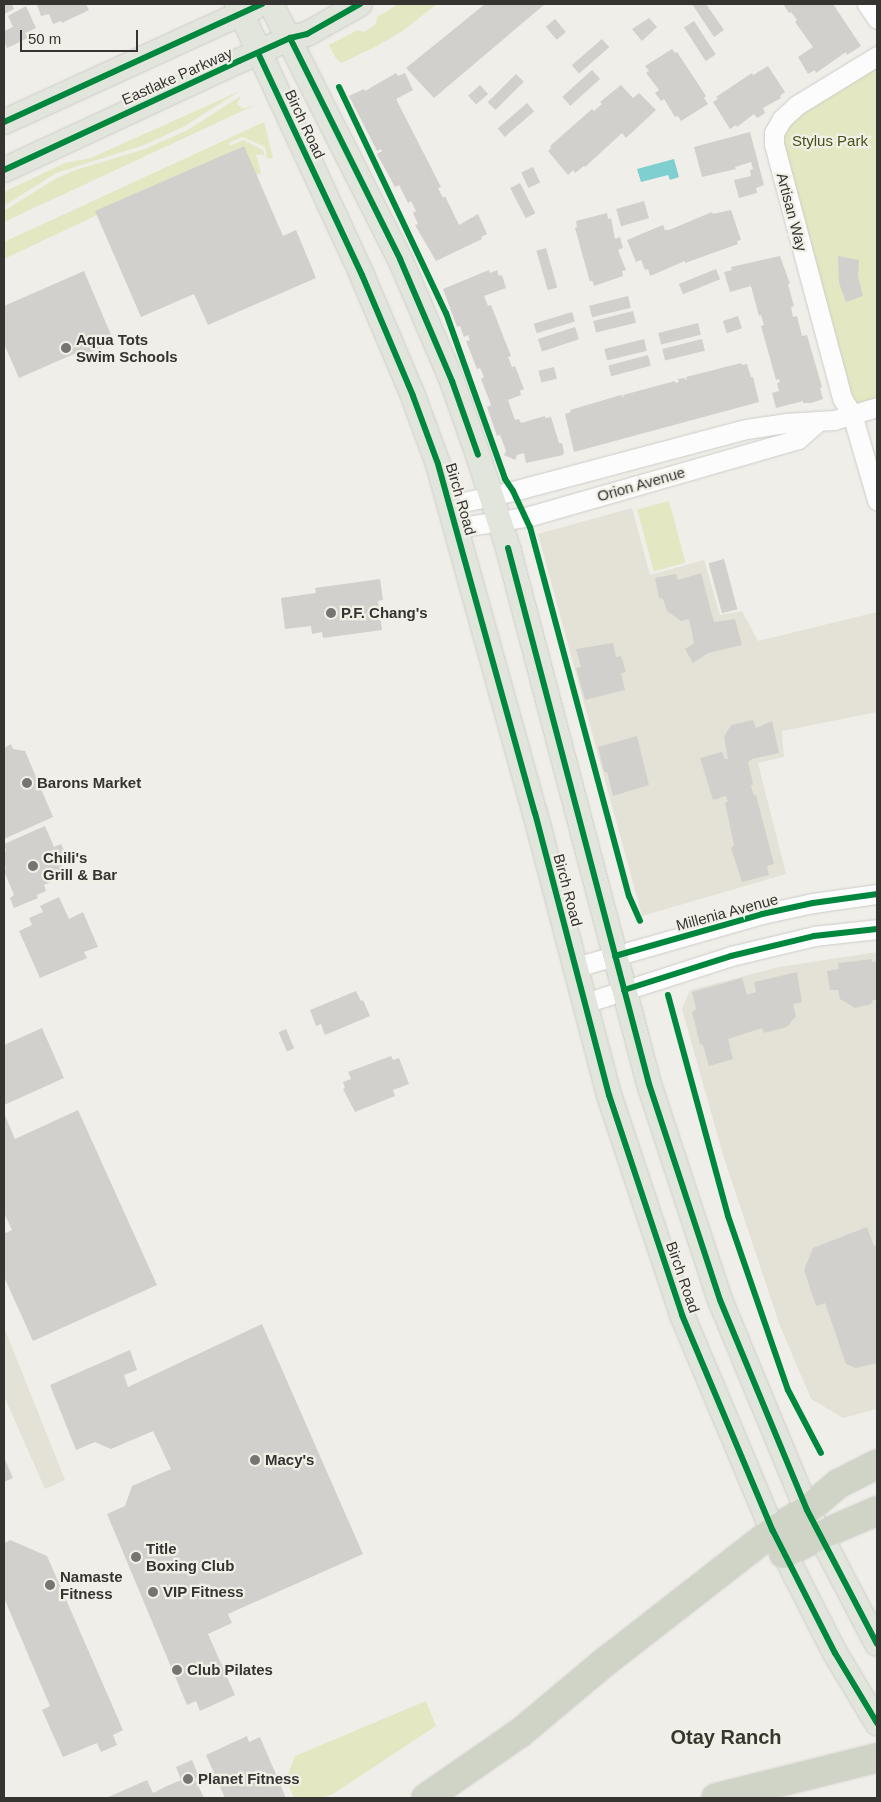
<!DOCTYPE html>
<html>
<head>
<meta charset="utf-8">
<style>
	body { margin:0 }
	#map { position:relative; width:881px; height:1802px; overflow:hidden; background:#efeee9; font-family:Arial,sans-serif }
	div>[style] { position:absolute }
	.built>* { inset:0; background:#e4e2d7 }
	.green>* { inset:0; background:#e3e7c2; transform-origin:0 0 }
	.water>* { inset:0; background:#80cfd0 }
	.building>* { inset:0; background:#d1d0cc; transform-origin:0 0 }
	.roads { filter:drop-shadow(0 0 1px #cdccc8) drop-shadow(0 0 1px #cdccc8) }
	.minor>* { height:19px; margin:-9.5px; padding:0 9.5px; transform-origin:9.5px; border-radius:9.5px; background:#fdfcfc }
	.major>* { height:24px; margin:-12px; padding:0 12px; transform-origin:12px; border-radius:12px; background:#e1e5dc }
	.highway>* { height:28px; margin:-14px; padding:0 14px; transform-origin:14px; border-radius:14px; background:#cfd4c7 }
	.cycleway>* { height:6px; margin:-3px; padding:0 3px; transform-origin:3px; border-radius:3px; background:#00873e }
	.dots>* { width:14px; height:14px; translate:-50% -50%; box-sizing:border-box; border:2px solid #f1f0e7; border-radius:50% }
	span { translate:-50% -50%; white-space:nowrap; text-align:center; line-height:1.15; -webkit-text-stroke:4.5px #f1f0e7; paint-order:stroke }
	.street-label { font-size:15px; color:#353431 }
	.park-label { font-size:15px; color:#4b5017 }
	.poi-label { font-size:15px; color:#353431; font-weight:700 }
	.left { translate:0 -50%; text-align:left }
	.district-label { font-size:20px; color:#37362f; font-weight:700 }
	.frame { position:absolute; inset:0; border:5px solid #353431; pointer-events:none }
	.scale { position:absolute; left:20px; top:30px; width:118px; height:22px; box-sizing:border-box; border:2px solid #353431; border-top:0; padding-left:6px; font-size:15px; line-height:18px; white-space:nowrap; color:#353431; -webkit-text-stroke:4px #f1f0e7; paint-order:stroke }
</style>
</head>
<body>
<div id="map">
	<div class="built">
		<div style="clip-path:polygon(632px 508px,650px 575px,704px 560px,720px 615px,742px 611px,758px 641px,877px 612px,877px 712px,782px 731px,784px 757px,758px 763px,786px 874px,642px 916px,538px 534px)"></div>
		<div style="clip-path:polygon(877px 952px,877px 1409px,843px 1418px,811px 1399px,780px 1326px,723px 1155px,682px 1009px,690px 990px,779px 967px)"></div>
		<div style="clip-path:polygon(4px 1327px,65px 1480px,45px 1489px,4px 1396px)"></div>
	</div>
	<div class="green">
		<div style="clip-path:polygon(399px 4px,437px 4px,401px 32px,377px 46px,341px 63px,335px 57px,329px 45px,358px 30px,364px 32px,376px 24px,377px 17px)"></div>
		<div style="clip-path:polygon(877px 56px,877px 407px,852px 414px,779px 131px,785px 117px)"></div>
		<div style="clip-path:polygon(240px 91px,183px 127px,144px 145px,56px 173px,4px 206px,4px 192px,65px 163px,91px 158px)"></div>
		<div style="clip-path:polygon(241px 96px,237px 104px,243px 109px,255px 105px,4px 222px,4px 211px,55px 179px,76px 170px,145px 149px,186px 131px)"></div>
		<div style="clip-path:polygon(264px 122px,273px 158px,267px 159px,265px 147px,250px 140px,242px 137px,229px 143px,230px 146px,243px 140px,263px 150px,265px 157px,262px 154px,256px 155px,261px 173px,256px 175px,243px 146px,4px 259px,4px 242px)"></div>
		<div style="left:669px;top:501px;width:64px;height:33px;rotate:75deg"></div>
		<div style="clip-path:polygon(426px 1701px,436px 1726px,333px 1794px,321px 1798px,294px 1798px,286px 1779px,295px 1756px)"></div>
	</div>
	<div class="water">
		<div style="clip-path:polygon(674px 159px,679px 177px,670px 180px,668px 175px,641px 182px,637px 169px)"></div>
	</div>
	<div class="building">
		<div style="clip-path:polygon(4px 4px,12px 4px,14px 9px,4px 14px)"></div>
		<div style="clip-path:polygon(38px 4px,86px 4px,89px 10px,62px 23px,61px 21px,53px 24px,49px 14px,41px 16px,37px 5px)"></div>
		<div style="clip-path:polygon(485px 4px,545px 4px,434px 98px,406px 68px)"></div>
		<div style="clip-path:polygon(692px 4px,706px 4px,724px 30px,714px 37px)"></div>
		<div style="clip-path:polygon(783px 4px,833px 4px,861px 46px,847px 55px,846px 52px,816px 73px,815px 70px,808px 74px,798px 57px,813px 47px,795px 22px,797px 20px,791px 12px,789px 13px)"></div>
		<div style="clip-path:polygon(26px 6px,36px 28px,25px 33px,28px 38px,7px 48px,4px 41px,4px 31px,13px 27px,8px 16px)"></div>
		<div style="clip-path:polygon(649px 18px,657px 27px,642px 41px,632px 29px)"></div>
		<div style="left:555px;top:19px;width:17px;height:12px;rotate:50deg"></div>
		<div style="left:694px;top:21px;width:40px;height:12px;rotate:57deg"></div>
		<div style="left:602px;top:39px;width:11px;height:40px;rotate:49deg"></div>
		<div style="clip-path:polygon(672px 49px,675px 53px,677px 52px,706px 96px,704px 98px,708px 104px,681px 121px,678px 116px,675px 117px,664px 99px,661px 101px,655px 93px,659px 90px,646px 73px,649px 71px,645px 66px)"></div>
		<div style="clip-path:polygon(768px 66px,785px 92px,780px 96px,781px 98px,763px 108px,765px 113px,757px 118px,754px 114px,737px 127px,736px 125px,730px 129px,713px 102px,718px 99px,716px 97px,752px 73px,753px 75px)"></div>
		<div style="left:592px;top:70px;width:12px;height:40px;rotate:48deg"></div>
		<div style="clip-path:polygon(396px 73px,398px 76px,405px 73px,413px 90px,396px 99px,441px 187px,438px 188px,443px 198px,445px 196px,459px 225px,478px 214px,487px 234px,481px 237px,482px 239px,436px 261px,415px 225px,418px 224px,413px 213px,416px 211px,411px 201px,408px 203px,399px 185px,395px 187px,377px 154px,382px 151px,381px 149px,377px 151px,349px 96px,364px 89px,365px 91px)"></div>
		<div style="left:516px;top:74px;width:11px;height:40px;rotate:45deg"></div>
		<div style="left:480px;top:85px;width:12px;height:16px;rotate:48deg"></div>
		<div style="clip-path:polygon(621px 85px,633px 98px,639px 93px,656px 110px,626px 138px,622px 133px,585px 167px,584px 166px,575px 173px,573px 170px,568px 175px,548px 151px,551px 148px,550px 146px,592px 109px,594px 111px,602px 104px,600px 102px)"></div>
		<div style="left:527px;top:103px;width:11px;height:39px;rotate:49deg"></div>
		<div style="clip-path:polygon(750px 132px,764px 185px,756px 188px,757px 193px,739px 198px,734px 180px,751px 176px,750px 170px,753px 169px,751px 162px,735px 167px,736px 169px,702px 177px,694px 147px)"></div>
		<div style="clip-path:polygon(244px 146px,283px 236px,296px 230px,316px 278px,208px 325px,194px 294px,141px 317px,95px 211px)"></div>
		<div style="left:533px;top:167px;width:17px;height:13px;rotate:65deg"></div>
		<div style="left:520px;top:183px;width:34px;height:11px;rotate:63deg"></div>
		<div style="left:644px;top:201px;width:18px;height:29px;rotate:74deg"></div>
		<div style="clip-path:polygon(731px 210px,741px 240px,737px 241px,738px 244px,685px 263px,685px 261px,650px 276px,648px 269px,645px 270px,641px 260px,636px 262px,627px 240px,663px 225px,665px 230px,669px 230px,712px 212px,713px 214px)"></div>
		<div style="clip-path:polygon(607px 213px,608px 219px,611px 218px,615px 239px,620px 237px,623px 248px,618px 250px,626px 270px,622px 271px,623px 276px,594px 286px,592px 280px,590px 282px,575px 228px,577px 227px,576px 221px)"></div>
		<div style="left:546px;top:248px;width:41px;height:10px;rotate:74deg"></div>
		<div style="clip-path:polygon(780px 256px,790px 284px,788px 284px,794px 306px,791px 307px,793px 317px,797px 316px,802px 336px,807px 335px,822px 387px,820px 388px,823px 399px,811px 403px,803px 403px,803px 401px,776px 408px,772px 393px,779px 391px,777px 383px,780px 382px,779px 379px,776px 380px,761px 326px,764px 325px,761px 315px,759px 316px,751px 286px,730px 292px,724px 272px,732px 270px,731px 267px)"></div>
		<div style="clip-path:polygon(838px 256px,859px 260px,858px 276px,863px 296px,846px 302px,839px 283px)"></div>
		<div style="left:716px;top:269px;width:11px;height:40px;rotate:68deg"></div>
		<div style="clip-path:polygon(489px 270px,490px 273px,497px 270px,499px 276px,502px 275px,506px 288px,484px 296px,488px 306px,491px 305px,511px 356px,508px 357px,512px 367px,515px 366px,524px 389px,520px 391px,521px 395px,508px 400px,515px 420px,519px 419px,521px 423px,545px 416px,545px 418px,551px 417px,559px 443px,562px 443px,564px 452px,563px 455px,526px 463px,524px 453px,517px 455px,515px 460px,504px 455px,506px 451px,500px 435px,497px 436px,487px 407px,491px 405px,481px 379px,484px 377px,480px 368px,477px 369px,466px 341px,470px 340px,468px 335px,464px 337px,460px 326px,457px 327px,443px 289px)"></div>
		<div style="clip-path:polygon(84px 271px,114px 342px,85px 355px,83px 350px,19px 378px,4px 344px,4px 306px)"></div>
		<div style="left:628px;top:296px;width:12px;height:40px;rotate:76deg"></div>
		<div style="left:633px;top:311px;width:12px;height:41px;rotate:76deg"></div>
		<div style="left:572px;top:312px;width:10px;height:40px;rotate:73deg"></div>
		<div style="left:738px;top:316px;width:13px;height:16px;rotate:72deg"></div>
		<div style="left:698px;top:323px;width:12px;height:41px;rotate:76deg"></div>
		<div style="left:575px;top:327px;width:13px;height:39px;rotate:72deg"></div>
		<div style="left:644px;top:339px;width:12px;height:41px;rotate:76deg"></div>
		<div style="left:702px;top:339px;width:12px;height:41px;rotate:76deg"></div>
		<div style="left:648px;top:355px;width:11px;height:41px;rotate:75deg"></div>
		<div style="clip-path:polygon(741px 363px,742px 365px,747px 364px,751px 377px,753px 377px,759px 402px,574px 452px,565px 414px,571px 412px,570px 410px,621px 395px,624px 398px,623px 395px,675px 381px,675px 383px,679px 382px,678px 379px,684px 378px,687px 380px,686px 377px)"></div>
		<div style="left:554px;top:367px;width:12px;height:16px;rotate:76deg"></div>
		<div style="left:724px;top:559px;width:52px;height:16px;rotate:75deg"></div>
		<div style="clip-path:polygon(701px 573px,714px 622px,735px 619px,742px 645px,708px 653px,693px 663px,685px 649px,694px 643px,689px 619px,681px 621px,667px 611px,663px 599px,659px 598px,655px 578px,676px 574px,678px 580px)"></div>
		<div style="clip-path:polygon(380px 579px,383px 600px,378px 601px,382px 630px,323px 638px,322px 632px,312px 634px,311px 626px,285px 629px,281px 598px,316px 593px,315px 588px)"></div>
		<div style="clip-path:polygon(613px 643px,616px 657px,621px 656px,626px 672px,621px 673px,625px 690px,585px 700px,576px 668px,581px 667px,576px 649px)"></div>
		<div style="clip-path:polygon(753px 720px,756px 728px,772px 721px,779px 753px,752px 759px,748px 762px,753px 784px,751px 786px,754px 796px,756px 795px,774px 864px,767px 866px,769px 875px,742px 882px,731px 848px,734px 845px,725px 803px,728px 801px,726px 796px,713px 800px,700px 758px,722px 752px,725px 759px,728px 759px,724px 737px,731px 725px)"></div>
		<div style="clip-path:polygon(637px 736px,649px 785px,613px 796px,607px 772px,604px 772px,598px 747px)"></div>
		<div style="clip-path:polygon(11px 744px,13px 749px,25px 751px,53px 817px,4px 839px,4px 748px)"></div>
		<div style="clip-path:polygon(45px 826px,54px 847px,61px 844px,69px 861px,61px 864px,65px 875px,44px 885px,46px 891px,37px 895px,38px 898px,14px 908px,10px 898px,14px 895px,4px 871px,6px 868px,4px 862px,4px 852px,6px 851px,4px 844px)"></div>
		<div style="clip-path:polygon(59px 897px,69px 919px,83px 912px,98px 947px,84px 952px,87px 958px,40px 978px,19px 931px,32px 925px,29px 918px,43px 912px,40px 906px)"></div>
		<div style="clip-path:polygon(872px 959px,872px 962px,877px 961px,877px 1000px,873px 1000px,871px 1004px,855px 1008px,840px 999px,838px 990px,830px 990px,827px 971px,839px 969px,838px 963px)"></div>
		<div style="clip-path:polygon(797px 972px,802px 1002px,793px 1004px,796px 1016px,787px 1027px,764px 1033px,762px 1028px,728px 1039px,733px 1059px,709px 1066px,703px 1045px,700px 1044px,692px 1012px,696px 1009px,692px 992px,742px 978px,747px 995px,756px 992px,754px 982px)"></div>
		<div style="clip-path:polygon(356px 991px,361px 1001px,363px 1000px,370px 1016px,325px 1035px,321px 1024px,316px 1026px,310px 1010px)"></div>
		<div style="clip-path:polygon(42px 1028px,64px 1078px,4px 1105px,4px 1045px)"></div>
		<div style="left:286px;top:1029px;width:21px;height:8px;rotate:67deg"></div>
		<div style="clip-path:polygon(391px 1056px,393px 1060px,399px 1058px,409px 1084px,393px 1090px,395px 1096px,355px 1112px,343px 1089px,345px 1088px,343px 1082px,351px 1079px,348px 1072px)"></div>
		<div style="clip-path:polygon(78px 1110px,157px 1285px,33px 1341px,4px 1277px,4px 1231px,6px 1233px,12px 1230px,4px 1213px,4px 1113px,15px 1139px)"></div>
		<div style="clip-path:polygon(867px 1227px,874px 1246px,877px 1245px,877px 1363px,856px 1368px,846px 1364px,825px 1303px,816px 1306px,804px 1270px,813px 1248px)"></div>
		<div style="clip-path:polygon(262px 1324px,363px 1554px,228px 1614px,232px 1623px,208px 1634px,235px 1695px,200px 1711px,196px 1701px,187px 1705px,107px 1514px,125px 1506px,132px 1486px,171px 1469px,153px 1431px,111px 1449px,95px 1442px,76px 1450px,50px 1385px,130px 1350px,137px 1370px,124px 1375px,128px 1387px)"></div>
		<div style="clip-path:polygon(4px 1457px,13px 1478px,4px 1482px)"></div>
		<div style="clip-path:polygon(10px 1540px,47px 1556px,123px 1730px,113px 1735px,117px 1745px,101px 1752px,97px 1743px,63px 1757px,42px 1710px,50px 1706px,4px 1598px,4px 1543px)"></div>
		<div style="clip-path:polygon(247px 1736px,249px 1742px,260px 1737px,286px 1798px,225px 1798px,206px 1755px)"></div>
		<div style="clip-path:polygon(192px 1760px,199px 1777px,195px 1779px,204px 1798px,106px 1798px,147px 1780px,153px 1793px,167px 1786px,181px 1780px,176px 1767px)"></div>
	</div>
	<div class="roads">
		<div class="minor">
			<div style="left:867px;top:4px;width:18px;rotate:56deg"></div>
			<div style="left:877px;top:56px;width:94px;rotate:148.5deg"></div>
			<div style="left:797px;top:105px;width:21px;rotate:137deg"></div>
			<div style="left:782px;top:119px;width:16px;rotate:120deg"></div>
			<div style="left:774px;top:133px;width:11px;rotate:90deg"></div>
			<div style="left:774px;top:144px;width:263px;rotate:75deg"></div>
			<div style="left:842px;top:398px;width:19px;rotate:58deg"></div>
			<div style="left:852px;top:414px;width:90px;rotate:73.8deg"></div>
			<div style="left:450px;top:505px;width:65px;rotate:-12.5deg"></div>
			<div style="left:513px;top:491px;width:241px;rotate:-14.9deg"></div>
			<div style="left:746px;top:429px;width:40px;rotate:-8.5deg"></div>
			<div style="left:786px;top:423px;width:48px;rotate:-3.6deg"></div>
			<div style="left:834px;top:420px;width:45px;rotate:-16.8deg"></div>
			<div style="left:456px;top:528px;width:75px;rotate:-9.2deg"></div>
			<div style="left:530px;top:516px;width:279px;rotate:-16deg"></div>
			<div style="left:798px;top:439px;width:28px;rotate:-41deg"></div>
			<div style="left:576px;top:967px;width:193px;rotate:-15.9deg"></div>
			<div style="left:762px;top:914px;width:52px;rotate:-12.2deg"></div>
			<div style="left:813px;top:903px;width:65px;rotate:-8deg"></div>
			<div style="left:585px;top:1003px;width:153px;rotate:-17.8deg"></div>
			<div style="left:731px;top:956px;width:85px;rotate:-13.5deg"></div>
			<div style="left:814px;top:936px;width:63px;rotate:-6.3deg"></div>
		</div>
		<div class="major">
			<div style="left:237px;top:4px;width:298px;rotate:65.2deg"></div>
			<div style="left:362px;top:275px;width:131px;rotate:67.1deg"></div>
			<div style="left:413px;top:396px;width:72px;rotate:69.8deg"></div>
			<div style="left:438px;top:464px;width:362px;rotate:74.5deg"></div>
			<div style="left:535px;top:813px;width:292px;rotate:75.3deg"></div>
			<div style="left:609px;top:1095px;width:232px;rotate:71.6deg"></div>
			<div style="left:682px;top:1315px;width:234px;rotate:67.2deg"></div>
			<div style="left:773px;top:1531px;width:137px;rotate:63.1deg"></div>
			<div style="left:835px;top:1653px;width:82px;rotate:59deg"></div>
			<div style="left:271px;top:4px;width:286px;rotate:63.2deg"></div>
			<div style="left:400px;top:259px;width:133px;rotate:66.9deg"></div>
			<div style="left:452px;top:381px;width:78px;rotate:70.6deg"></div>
			<div style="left:478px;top:455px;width:98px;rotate:72.1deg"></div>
			<div style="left:508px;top:548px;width:554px;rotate:75.26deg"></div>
			<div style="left:649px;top:1084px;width:227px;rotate:71.8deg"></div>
			<div style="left:720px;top:1300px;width:227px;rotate:67.5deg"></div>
			<div style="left:807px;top:1510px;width:151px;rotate:62.4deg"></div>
			<div style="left:4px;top:122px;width:278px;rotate:-24.6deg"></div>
			<div style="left:4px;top:170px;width:259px;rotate:-24.9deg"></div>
			<div style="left:239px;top:61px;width:56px;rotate:-24.3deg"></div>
			<div style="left:290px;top:38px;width:17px;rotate:-13deg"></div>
			<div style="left:307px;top:34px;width:61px;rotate:-29.5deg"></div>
		</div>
		<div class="highway">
			<div style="left:784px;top:1554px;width:42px;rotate:-27.2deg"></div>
			<div style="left:821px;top:1535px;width:61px;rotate:-23.2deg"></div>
			<div style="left:426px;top:1798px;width:114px;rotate:-34.7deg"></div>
			<div style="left:520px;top:1733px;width:111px;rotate:-39.9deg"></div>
			<div style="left:605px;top:1662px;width:213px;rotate:-37.9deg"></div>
			<div style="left:773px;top:1531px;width:40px;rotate:-32deg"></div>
			<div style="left:807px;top:1510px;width:40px;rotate:-40deg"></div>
			<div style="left:838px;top:1484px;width:44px;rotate:-27.1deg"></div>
			<div style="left:716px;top:1798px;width:166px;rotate:-14deg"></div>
		</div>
	</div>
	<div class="cycleway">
		<div style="left:290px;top:38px;width:247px;rotate:63.5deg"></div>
		<div style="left:400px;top:259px;width:133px;rotate:66.9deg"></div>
		<div style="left:452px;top:381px;width:78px;rotate:70.6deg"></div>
		<div style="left:258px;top:53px;width:245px;rotate:64.9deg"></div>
		<div style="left:362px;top:275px;width:131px;rotate:67.1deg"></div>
		<div style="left:413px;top:396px;width:72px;rotate:69.8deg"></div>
		<div style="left:438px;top:464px;width:362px;rotate:74.5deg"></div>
		<div style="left:535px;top:813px;width:292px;rotate:75.3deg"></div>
		<div style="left:609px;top:1095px;width:232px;rotate:71.6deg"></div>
		<div style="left:682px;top:1315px;width:234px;rotate:67.2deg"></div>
		<div style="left:773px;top:1531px;width:137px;rotate:63.1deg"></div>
		<div style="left:835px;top:1653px;width:82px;rotate:59deg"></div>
		<div style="left:339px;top:87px;width:250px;rotate:64.7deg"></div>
		<div style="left:446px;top:313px;width:176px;rotate:70.4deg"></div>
		<div style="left:505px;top:479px;width:14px;rotate:56deg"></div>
		<div style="left:513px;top:491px;width:40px;rotate:65deg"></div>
		<div style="left:530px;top:527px;width:382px;rotate:75deg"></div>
		<div style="left:629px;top:896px;width:27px;rotate:66deg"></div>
		<div style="left:4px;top:122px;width:284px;rotate:-24.6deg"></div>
		<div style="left:4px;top:170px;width:259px;rotate:-24.9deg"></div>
		<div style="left:239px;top:61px;width:56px;rotate:-24.3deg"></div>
		<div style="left:290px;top:38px;width:17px;rotate:-13deg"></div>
		<div style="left:307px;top:34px;width:61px;rotate:-29.5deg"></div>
		<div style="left:508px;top:548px;width:554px;rotate:75.26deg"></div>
		<div style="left:649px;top:1084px;width:227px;rotate:71.8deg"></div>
		<div style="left:720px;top:1300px;width:227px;rotate:67.5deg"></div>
		<div style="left:807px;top:1510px;width:151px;rotate:62.4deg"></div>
		<div style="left:615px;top:956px;width:153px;rotate:-15.9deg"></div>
		<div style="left:762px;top:914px;width:52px;rotate:-12.2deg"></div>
		<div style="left:813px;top:903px;width:65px;rotate:-8deg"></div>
		<div style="left:624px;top:990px;width:112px;rotate:-17.6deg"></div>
		<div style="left:731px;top:956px;width:85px;rotate:-13.5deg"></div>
		<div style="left:814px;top:936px;width:63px;rotate:-6.3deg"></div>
		<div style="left:668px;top:995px;width:229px;rotate:74.8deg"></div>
		<div style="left:728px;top:1216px;width:184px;rotate:71deg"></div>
		<div style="left:788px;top:1390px;width:71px;rotate:62.4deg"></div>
	</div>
	<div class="dots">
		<div style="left:66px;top:348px;background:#767571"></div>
		<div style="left:331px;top:613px;background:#767571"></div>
		<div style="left:27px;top:783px;background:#767571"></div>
		<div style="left:33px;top:866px;background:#767571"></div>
		<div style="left:255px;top:1460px;background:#767571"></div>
		<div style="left:136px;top:1557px;background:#767571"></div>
		<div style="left:50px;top:1585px;background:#767571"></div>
		<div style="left:153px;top:1592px;background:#767571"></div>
		<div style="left:177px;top:1670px;background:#767571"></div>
		<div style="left:188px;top:1779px;background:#767571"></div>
	</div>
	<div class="street-label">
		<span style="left:177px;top:76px;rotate:-24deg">Eastlake Parkway</span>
		<span style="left:305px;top:124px;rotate:65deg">Birch Road</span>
		<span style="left:792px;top:212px;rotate:75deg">Artisan Way</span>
		<span style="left:641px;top:484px;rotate:-16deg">Orion Avenue</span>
		<span style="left:461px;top:499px;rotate:74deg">Birch Road</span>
		<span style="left:568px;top:890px;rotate:75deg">Birch Road</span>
		<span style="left:727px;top:912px;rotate:-15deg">Millenia Avenue</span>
		<span style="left:683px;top:1277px;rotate:71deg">Birch Road</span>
	</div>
	<div class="park-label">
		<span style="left:830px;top:141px">Stylus Park</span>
	</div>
	<div class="poi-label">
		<span class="left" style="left:76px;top:348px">Aqua Tots<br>Swim Schools</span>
		<span class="left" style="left:341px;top:613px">P.F. Chang's</span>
		<span class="left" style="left:37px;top:783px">Barons Market</span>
		<span class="left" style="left:43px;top:866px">Chili's<br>Grill &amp; Bar</span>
		<span class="left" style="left:265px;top:1460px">Macy's</span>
		<span class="left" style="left:146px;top:1557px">Title<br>Boxing Club</span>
		<span class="left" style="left:60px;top:1585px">Namaste<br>Fitness</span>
		<span class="left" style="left:163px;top:1592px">VIP Fitness</span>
		<span class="left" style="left:187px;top:1670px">Club Pilates</span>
		<span class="left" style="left:198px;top:1779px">Planet Fitness</span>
	</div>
	<div class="district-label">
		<span style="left:726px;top:1737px">Otay Ranch</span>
	</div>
	<div class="frame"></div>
	<div class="scale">50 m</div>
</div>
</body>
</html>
